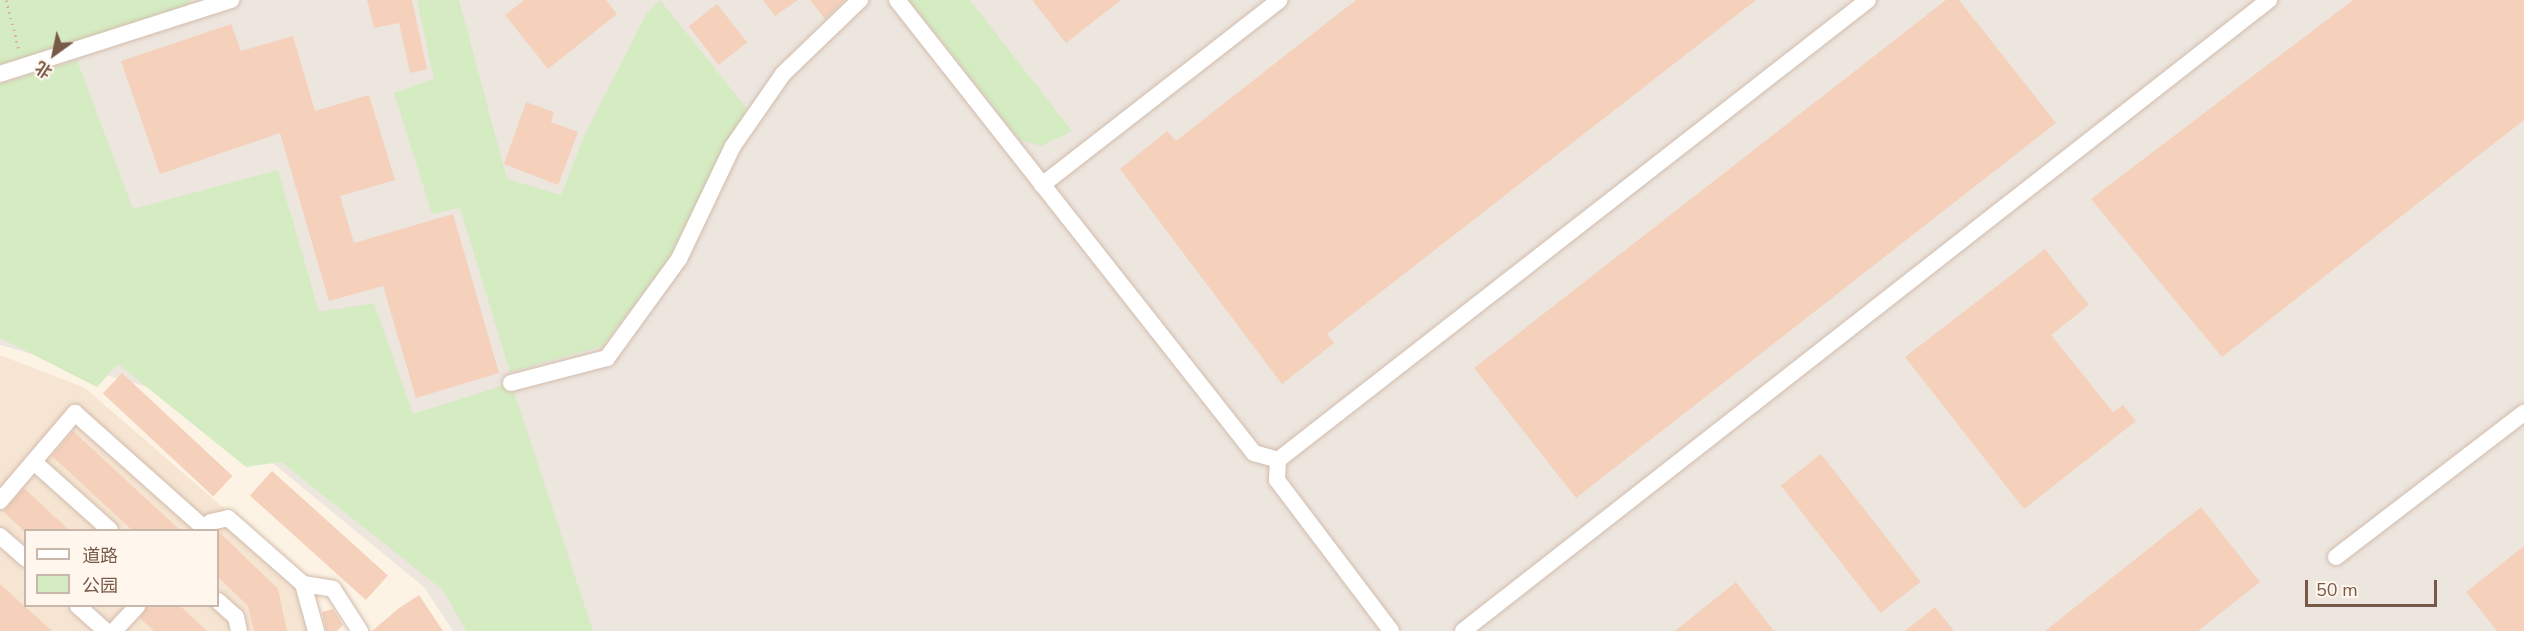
<!DOCTYPE html>
<html>
<head>
<meta charset="utf-8">
<style>
	body { margin:0 }
	#map { position:relative; width:2524px; height:631px; overflow:hidden; background:#fdf3e5; font-family:"Nunito Sans","Noto Sans SC",sans-serif }
	div>[style] { position:absolute }
	.residential>* { inset:0; background:#f6e5d3 }
	.industrial>* { inset:0; background:#ede6df }
	.green>* { inset:0; background:#d5ecc2 }
	.building>* { inset:0; background:#f5d0bb; transform-origin:0 0 }
	.path>* { height:3px; margin-top:-1.5px; transform-origin:0; background:repeating-linear-gradient(90deg,#dab39e 0 1.5px,transparent 0 6px) }
	.roads { filter:drop-shadow(0 0 2px #d2bcad) drop-shadow(0 0 2px #d2bcad) }
	.minor>* { height:16px; margin:-8px; padding:0 8px; transform-origin:8px; border-radius:8px; background:#fff }
	span { translate:-50% -50%; white-space:nowrap; text-align:center; line-height:1.15; -webkit-text-stroke:6px #fff7ed; paint-order:stroke }
	.legend { position:absolute; left:24px; top:529px; width:195px; height:78px; box-sizing:border-box; background:#fff7ed; border:2px solid #c9b7ab; margin:0; padding:8px 10px; list-style:none; font-size:18px; color:#785848 }
	.legend li { display:flex; align-items:center; gap:12px; height:30px }
	.legend b { width:30px; border:2px solid #c9b7ab }
	.north { position:absolute; left:24px; top:24px; width:60px; height:60px; -webkit-text-stroke:4px #fff7ed; paint-order:stroke; rotate:213deg; font-size:16px; font-weight:700; line-height:24px; text-align:center; color:#785848 }
	.north::after { content:''; display:block; margin:auto; width:21px; height:27px; background:#785848; clip-path:polygon(50% 0,100% 100%,50% 72%,0 100%) }
	.scale { position:absolute; left:2305px; top:580px; width:132px; height:27px; box-sizing:border-box; border:3px solid #785848; border-top:0; padding-left:8px; font-size:18px; line-height:21px; white-space:nowrap; color:#785848; -webkit-text-stroke:4px #fff7ed; paint-order:stroke }
</style>
</head>
<body>
<div id="map">
	<div class="residential">
		<div style="clip-path:polygon(evenodd,0 355px,85px 388px,307px 580px,321px 631px,0 631px,0 355px,26px 530px,218px 530px,218px 606px,26px 606px,26px 530px)"></div>
	</div>
	<div class="industrial">
		<div style="clip-path:polygon(0 0,2524px 0,2524px 619px,2508px 631px,453px 631px,424px 587px,197px 401px,0 345px)"></div>
	</div>
	<div class="green">
		<div style="clip-path:polygon(0 0,191px 0,178px 13px,0 68px)"></div>
		<div style="clip-path:polygon(417px 0,459px 0,507px 179px,561px 195px,583px 139px,645px 16px,660px 0,747px 109px,669px 259px,603px 346px,510px 372px,460px 208px,432px 214px,394px 93px,434px 79px)"></div>
		<div style="clip-path:polygon(909px 0,970px 0,1072px 131px,1041px 146px,1020px 140px)"></div>
		<div style="clip-path:polygon(77px 60px,133px 209px,278px 170px,319px 312px,374px 303px,413px 414px,511px 383px,593px 631px,466px 631px,443px 590px,281px 462px,246px 467px,118px 364px,97px 387px,0 338px,0 84px)"></div>
	</div>
	<div class="building">
		<div style="clip-path:polygon(367px 0,412px 0,427px 69px,410px 73px,399px 23px,374px 28px)"></div>
		<div style="clip-path:polygon(524px 0,606px 0,617px 14px,548px 69px,505px 15px)"></div>
		<div style="clip-path:polygon(763px 0,798px 0,775px 16px)"></div>
		<div style="clip-path:polygon(810px 0,845px 0,825px 19px)"></div>
		<div style="clip-path:polygon(1032px 0,1121px 0,1066px 43px)"></div>
		<div style="clip-path:polygon(1356px 0,1756px 0,1327px 334px,1334px 343px,1282px 384px,1120px 169px,1167px 131px,1176px 141px)"></div>
		<div style="clip-path:polygon(1946px 0,1959px 0,2056px 123px,1576px 498px,1474px 368px)"></div>
		<div style="clip-path:polygon(2353px 0,2524px 0,2524px 120px,2222px 357px,2091px 199px)"></div>
		<div style="left:717px;top:4px;width:49px;height:36px;rotate:52deg"></div>
		<div style="clip-path:polygon(231px 24px,241px 51px,293px 36px,315px 111px,369px 95px,395px 180px,340px 196px,354px 243px,453px 214px,499px 373px,416px 398px,383px 286px,329px 301px,280px 133px,160px 174px,121px 61px)"></div>
		<div style="clip-path:polygon(526px 102px,554px 112px,551px 122px,578px 132px,558px 185px,504px 164px)"></div>
		<div style="clip-path:polygon(2045px 249px,2089px 305px,2051px 335px,2113px 412px,2123px 405px,2136px 421px,2024px 509px,1905px 357px)"></div>
		<div style="left:122px;top:373px;width:151px;height:28px;rotate:43deg"></div>
		<div style="clip-path:polygon(73px 431px,181px 531px,133px 531px,52px 456px)"></div>
		<div style="left:1821px;top:454px;width:162px;height:51px;rotate:52deg"></div>
		<div style="left:272px;top:471px;width:156px;height:33px;rotate:42deg"></div>
		<div style="clip-path:polygon(24px 488px,70px 531px,24px 531px,3px 511px)"></div>
		<div style="clip-path:polygon(2201px 507px,2260px 582px,2198px 631px,2045px 631px)"></div>
		<div style="clip-path:polygon(218px 531px,278px 589px,287px 631px,254px 631px,248px 606px,218px 577px)"></div>
		<div style="clip-path:polygon(2524px 546px,2524px 631px,2497px 631px,2466px 592px)"></div>
		<div style="clip-path:polygon(1736px 582px,1774px 631px,1675px 631px)"></div>
		<div style="clip-path:polygon(0 584px,52px 631px,0 631px)"></div>
		<div style="clip-path:polygon(419px 595px,443px 631px,372px 631px,398px 609px)"></div>
		<div style="clip-path:polygon(147px 606px,180px 606px,207px 631px,154px 631px,140px 618px)"></div>
		<div style="clip-path:polygon(1935px 607px,1954px 631px,1905px 631px)"></div>
		<div style="clip-path:polygon(333px 609px,343px 625px,337px 631px,326px 631px,322px 612px)"></div>
	</div>
	<div class="path">
		<div style="left:6px;top:0;width:52px;rotate:75.4deg"></div>
	</div>
	<div class="roads">
		<div class="minor">
			<div style="left:897px;top:0;width:577px;rotate:51.76deg"></div>
			<div style="left:1254px;top:453px;width:25px;rotate:16deg"></div>
			<div style="left:0;top:74px;width:243px;rotate:-17.8deg"></div>
			<div style="left:1042px;top:185px;width:301px;rotate:-37.9deg"></div>
			<div style="left:511px;top:383px;width:99px;rotate:-14.6deg"></div>
			<div style="left:607px;top:358px;width:122px;rotate:-54deg"></div>
			<div style="left:679px;top:259px;width:125px;rotate:-64.5deg"></div>
			<div style="left:733px;top:146px;width:88px;rotate:-55.2deg"></div>
			<div style="left:783px;top:74px;width:107px;rotate:-43.9deg"></div>
			<div style="left:1278px;top:460px;width:748px;rotate:-37.94deg"></div>
			<div style="left:1278px;top:460px;width:20px;rotate:93deg"></div>
			<div style="left:1277px;top:480px;width:189px;rotate:52.9deg"></div>
			<div style="left:34px;top:462px;width:102px;rotate:41.8deg"></div>
			<div style="left:0;top:501px;width:116px;rotate:-49.6deg"></div>
			<div style="left:75px;top:413px;width:174px;rotate:41.7deg"></div>
			<div style="left:203px;top:530px;width:11px;rotate:-45deg"></div>
			<div style="left:211px;top:522px;width:17px;rotate:-13deg"></div>
			<div style="left:228px;top:518px;width:100px;rotate:41.3deg"></div>
			<div style="left:303px;top:584px;width:49px;rotate:74.5deg"></div>
			<div style="left:0;top:536px;width:35px;rotate:41deg"></div>
			<div style="left:2336px;top:557px;width:237px;rotate:-37.5deg"></div>
			<div style="left:303px;top:584px;width:30px;rotate:9deg"></div>
			<div style="left:333px;top:589px;width:50px;rotate:57.3deg"></div>
			<div style="left:218px;top:601px;width:24px;rotate:42deg"></div>
			<div style="left:236px;top:617px;width:14px;rotate:78deg"></div>
			<div style="left:78px;top:606px;width:38px;rotate:42deg"></div>
			<div style="left:114px;top:631px;width:34px;rotate:-47deg"></div>
			<div style="left:1463px;top:631px;width:1024px;rotate:-38.06deg"></div>
		</div>
	</div>
	<ul class="legend">
	<li><b style="height:8px;background:#fff"></b>道路</li>
	<li><b style="height:16px;background:#d5ecc2"></b>公园</li>
	</ul>
	<div class="north">北</div>
	<div class="scale">50 m</div>
</div>
</body>
</html>
